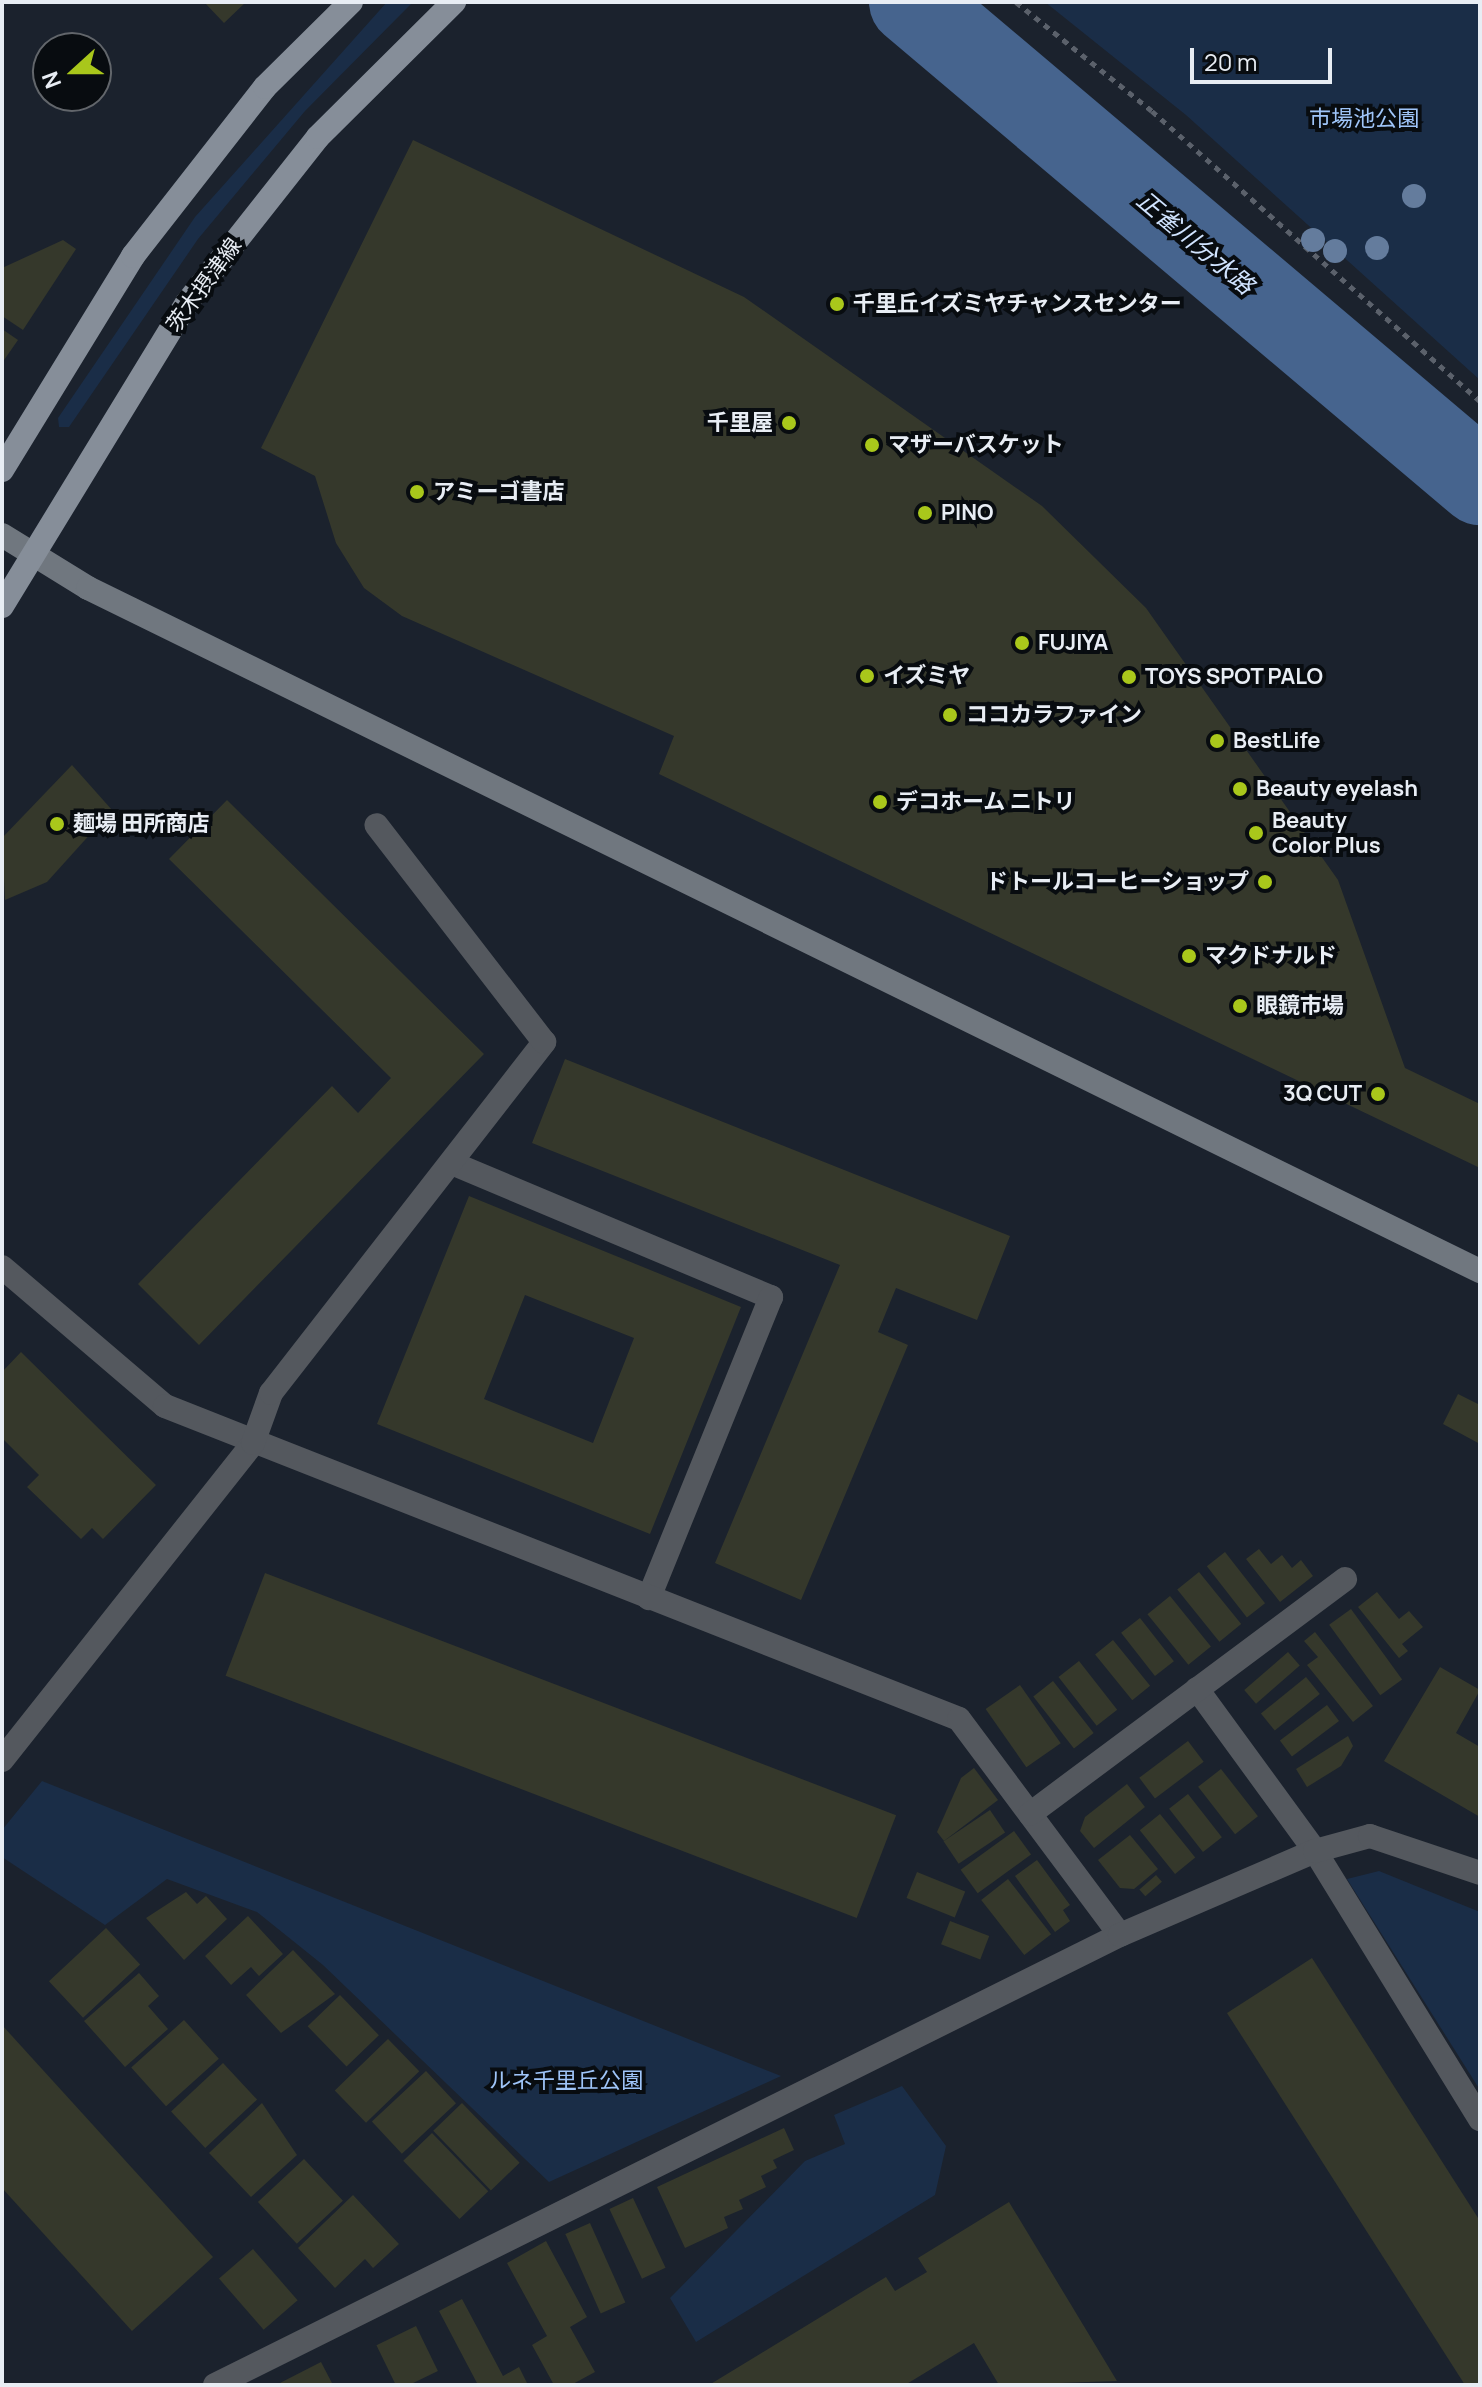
<!DOCTYPE html>
<html>
<head>
<meta charset="utf-8">
<style>
	body { margin:0 }
	#map { position:relative; width:1482px; height:2387px; overflow:hidden; background:#1b222d; font-family:Manrope,"Noto Sans JP",sans-serif }
	div>[style] { position:absolute }
	.green>* { inset:0; background:#1a2d47 }
	.river>* { height:86px; margin:-43px; padding:0 43px; transform-origin:43px; border-radius:43px; background:#46648e }
	.building>* { inset:0; background:#35382b; transform-origin:0 0 }
	.path>* { height:5px; margin-top:-2.5px; transform-origin:0; background:repeating-linear-gradient(90deg,#5b616b 0 6px,transparent 0 12px) }
	.street>* { height:24px; margin:-12px; padding:0 12px; transform-origin:12px; border-radius:12px; background:#54585e }
	.secondary>* { height:24px; margin:-12px; padding:0 12px; transform-origin:12px; border-radius:12px; background:#70777f }
	.primary>* { height:24px; margin:-12px; padding:0 12px; transform-origin:12px; border-radius:12px; background:#868e99 }
	.trees>* { width:24px; height:24px; margin:-12px; border-radius:50%; background:#647c9d }
	.dots>* { width:22px; height:22px; translate:-50% -50%; box-sizing:border-box; border:4px solid #080c10; border-radius:50% }
	span { translate:-50% -50%; white-space:nowrap; text-align:center; line-height:1.15; -webkit-text-stroke:8px #080c10; paint-order:stroke }
	.park-label { font-size:22px; color:#9fc5f9 }
	.street-label { font-size:22px; color:#e8edf4 }
	.poi-label { font-size:22px; color:#e8edf4; font-weight:700 }
	.left { translate:0 -50%; text-align:left }
	.right { translate:-100% -50%; text-align:right }
	.water-label { font-size:24px; color:#d1e4ff; font-style:italic }
	.frame { position:absolute; inset:0; border:4px solid #e8edf4; pointer-events:none }
	.north { position:absolute; left:32px; top:32px; width:80px; height:80px; box-sizing:border-box; background:#080c10; border:2px solid #62666b; border-radius:50%; rotate:249deg; font-size:22px; font-weight:700; line-height:32px; text-align:center; color:#e8edf4 }
	.north::after { content:''; display:block; margin:auto; width:28px; height:36px; background:#a9c71b; clip-path:polygon(50% 0,100% 100%,50% 72%,0 100%) }
	.scale { position:absolute; left:1190px; top:48px; width:142px; height:36px; box-sizing:border-box; border:4px solid #e8edf4; border-top:0; padding-left:10px; font-size:24px; line-height:28px; white-space:nowrap; color:#e8edf4; -webkit-text-stroke:6px #080c10; paint-order:stroke }
</style>
</head>
<body>
<div id="map">
	<div class="green">
		<div style="clip-path:polygon(387px 2px,413px 2px,305px 111px,198px 239px,69px 427px,59px 427px,58px 418px,195px 217px)"></div>
		<div style="clip-path:polygon(1045px 2px,1480px 2px,1480px 380px,1186px 115px)"></div>
		<div style="clip-path:polygon(42px 1781px,781px 2076px,549px 2182px,323px 1965px,257px 1912px,167px 1879px,105px 1925px,2px 1857px,2px 1830px)"></div>
		<div style="clip-path:polygon(1379px 1871px,1480px 1912px,1480px 2090px,1347px 1879px)"></div>
		<div style="clip-path:polygon(902px 2086px,946px 2146px,935px 2195px,696px 2342px,670px 2298px,805px 2161px,845px 2144px,834px 2115px)"></div>
	</div>
	<div class="river">
		<div style="left:912px;top:2px;width:744px;rotate:40.2deg"></div>
	</div>
	<div class="building">
		<div style="clip-path:polygon(204px 2px,246px 2px,224px 23px)"></div>
		<div style="clip-path:polygon(413px 140px,744px 297px,1042px 506px,1146px 608px,1338px 880px,1405px 1068px,1480px 1104px,1480px 1168px,659px 774px,674px 736px,402px 616px,364px 588px,336px 543px,315px 476px,261px 448px)"></div>
		<div style="clip-path:polygon(63px 240px,76px 249px,23px 330px,2px 316px,2px 268px)"></div>
		<div style="clip-path:polygon(2px 329px,18px 340px,2px 363px)"></div>
		<div style="clip-path:polygon(72px 765px,112px 810px,47px 882px,5px 900px,2px 838px)"></div>
		<div style="clip-path:polygon(227px 800px,484px 1054px,199px 1345px,138px 1284px,332px 1086px,358px 1113px,391px 1078px,169px 859px)"></div>
		<div style="clip-path:polygon(565px 1059px,1010px 1236px,977px 1320px,896px 1288px,878px 1332px,908px 1345px,801px 1600px,715px 1563px,840px 1265px,532px 1143px)"></div>
		<div style="clip-path:polygon(evenodd,469px 1196px,741px 1307px,650px 1534px,377px 1424px,469px 1196px,525px 1295px,634px 1338px,593px 1443px,484px 1399px,525px 1295px)"></div>
		<div style="clip-path:polygon(21px 1352px,156px 1485px,103px 1539px,92px 1528px,81px 1539px,27px 1487px,39px 1475px,2px 1438px,2px 1372px)"></div>
		<div style="clip-path:polygon(1458px 1394px,1480px 1405px,1480px 1444px,1443px 1424px)"></div>
		<div style="clip-path:polygon(1259px 1549px,1271px 1564px,1282px 1555px,1292px 1568px,1301px 1560px,1313px 1576px,1280px 1602px,1246px 1559px)"></div>
		<div style="left:1225px;top:1552px;width:65px;height:23px;rotate:52deg"></div>
		<div style="left:1199px;top:1572px;width:67px;height:28px;rotate:51deg"></div>
		<div style="left:265px;top:1573px;width:676px;height:110px;rotate:21deg"></div>
		<div style="clip-path:polygon(1377px 1592px,1399px 1619px,1409px 1611px,1423px 1627px,1402px 1644px,1408px 1651px,1399px 1658px,1358px 1607px)"></div>
		<div style="left:1170px;top:1596px;width:65px;height:29px;rotate:51deg"></div>
		<div style="left:1351px;top:1609px;width:87px;height:27px;rotate:54deg"></div>
		<div style="left:1140px;top:1618px;width:55px;height:24px;rotate:52deg"></div>
		<div style="clip-path:polygon(1315px 1632px,1373px 1706px,1353px 1722px,1307px 1665px,1318px 1657px,1304px 1641px)"></div>
		<div style="left:1113px;top:1640px;width:59px;height:23px;rotate:51deg"></div>
		<div style="left:1288px;top:1652px;width:18px;height:58px;rotate:49deg"></div>
		<div style="left:1079px;top:1661px;width:62px;height:26px;rotate:52deg"></div>
		<div style="clip-path:polygon(1440px 1667px,1480px 1690px,1456px 1733px,1480px 1747px,1480px 1817px,1384px 1761px)"></div>
		<div style="left:1306px;top:1677px;width:22px;height:58px;rotate:51deg"></div>
		<div style="left:1053px;top:1681px;width:66px;height:25px;rotate:52deg"></div>
		<div style="left:1020px;top:1685px;width:71px;height:42px;rotate:55deg"></div>
		<div style="left:1327px;top:1705px;width:20px;height:59px;rotate:53deg"></div>
		<div style="clip-path:polygon(1348px 1736px,1353px 1746px,1341px 1766px,1307px 1787px,1296px 1769px)"></div>
		<div style="left:1188px;top:1741px;width:26px;height:61px;rotate:53deg"></div>
		<div style="clip-path:polygon(974px 1768px,998px 1800px,944px 1841px,937px 1832px,961px 1778px)"></div>
		<div style="left:1221px;top:1769px;width:60px;height:29px;rotate:52deg"></div>
		<div style="clip-path:polygon(1127px 1784px,1145px 1807px,1094px 1848px,1080px 1831px,1085px 1817px)"></div>
		<div style="left:1188px;top:1794px;width:55px;height:24px;rotate:52deg"></div>
		<div style="left:990px;top:1810px;width:27px;height:56px;rotate:56deg"></div>
		<div style="left:1160px;top:1814px;width:56px;height:26px;rotate:51deg"></div>
		<div style="left:1014px;top:1831px;width:29px;height:66px;rotate:54deg"></div>
		<div style="clip-path:polygon(1130px 1835px,1158px 1869px,1134px 1889px,1120px 1888px,1098px 1860px)"></div>
		<div style="clip-path:polygon(1037px 1860px,1070px 1905px,1063px 1910px,1070px 1921px,1055px 1932px,1015px 1876px)"></div>
		<div style="left:917px;top:1872px;width:52px;height:28px;rotate:22deg"></div>
		<div style="left:1156px;top:1875px;width:9px;height:22px;rotate:49deg"></div>
		<div style="left:1008px;top:1879px;width:70px;height:34px;rotate:52deg"></div>
		<div style="clip-path:polygon(186px 1892px,197px 1904px,206px 1896px,227px 1919px,184px 1960px,146px 1918px)"></div>
		<div style="clip-path:polygon(248px 1916px,283px 1954px,259px 1976px,251px 1967px,231px 1985px,205px 1956px)"></div>
		<div style="left:950px;top:1921px;width:42px;height:25px;rotate:21deg"></div>
		<div style="left:106px;top:1928px;width:50px;height:78px;rotate:47deg"></div>
		<div style="clip-path:polygon(293px 1950px,335px 1994px,281px 2033px,246px 1995px)"></div>
		<div style="clip-path:polygon(1312px 1958px,1480px 2221px,1480px 2385px,1465px 2385px,1227px 2013px)"></div>
		<div style="clip-path:polygon(139px 1973px,159px 1996px,148px 2006px,168px 2029px,125px 2067px,84px 2021px)"></div>
		<div style="left:340px;top:1995px;width:56px;height:45px;rotate:46deg"></div>
		<div style="left:184px;top:2020px;width:52px;height:71px;rotate:48deg"></div>
		<div style="clip-path:polygon(2px 2025px,213px 2257px,132px 2331px,2px 2188px)"></div>
		<div style="left:388px;top:2039px;width:45px;height:74px;rotate:46deg"></div>
		<div style="left:223px;top:2063px;width:50px;height:71px;rotate:47deg"></div>
		<div style="left:426px;top:2071px;width:44px;height:74px;rotate:47deg"></div>
		<div style="clip-path:polygon(262px 2103px,297px 2155px,251px 2197px,209px 2153px)"></div>
		<div style="left:462px;top:2103px;width:83px;height:40px;rotate:46deg"></div>
		<div style="clip-path:polygon(784px 2128px,794px 2150px,773px 2160px,777px 2168px,761px 2176px,766px 2187px,739px 2200px,743px 2209px,724px 2217px,728px 2228px,685px 2248px,657px 2187px)"></div>
		<div style="left:432px;top:2133px;width:81px;height:40px;rotate:46deg"></div>
		<div style="left:304px;top:2159px;width:57px;height:63px;rotate:47deg"></div>
		<div style="clip-path:polygon(353px 2195px,399px 2244px,373px 2268px,365px 2259px,335px 2288px,298px 2248px)"></div>
		<div style="left:633px;top:2198px;width:77px;height:26px;rotate:65deg"></div>
		<div style="clip-path:polygon(1009px 2202px,1117px 2381px,999px 2385px,974px 2343px,905px 2385px,709px 2385px,886px 2277px,895px 2291px,927px 2272px,918px 2258px)"></div>
		<div style="left:590px;top:2223px;width:87px;height:27px;rotate:66deg"></div>
		<div style="clip-path:polygon(546px 2241px,587px 2317px,570px 2327px,595px 2372px,571px 2385px,554px 2385px,532px 2345px,547px 2336px,507px 2263px)"></div>
		<div style="left:253px;top:2249px;width:68px;height:45px;rotate:49deg"></div>
		<div style="clip-path:polygon(462px 2299px,503px 2376px,519px 2367px,528px 2385px,478px 2385px,439px 2311px)"></div>
		<div style="left:416px;top:2326px;width:50px;height:44px;rotate:64deg"></div>
		<div style="clip-path:polygon(321px 2362px,333px 2385px,276px 2385px)"></div>
	</div>
	<div class="path">
		<div style="left:1016px;top:2px;width:174px;rotate:38.7deg"></div>
		<div style="left:1152px;top:111px;width:438px;rotate:41.5deg"></div>
	</div>
	<div class="street">
		<div style="left:454px;top:1164px;width:344px;rotate:22.8deg"></div>
		<div style="left:771px;top:1297px;width:325px;rotate:112.1deg"></div>
		<div style="left:2px;top:1267px;width:214px;rotate:40.5deg"></div>
		<div style="left:165px;top:1406px;width:853px;rotate:21.51deg"></div>
		<div style="left:959px;top:1719px;width:269px;rotate:53.3deg"></div>
		<div style="left:1197px;top:1689px;width:200px;rotate:53.9deg"></div>
		<div style="left:1315px;top:1851px;width:315px;rotate:58.4deg"></div>
		<div style="left:2px;top:1760px;width:404px;rotate:-51.6deg"></div>
		<div style="left:253px;top:1443px;width:53px;rotate:-70.2deg"></div>
		<div style="left:271px;top:1393px;width:445px;rotate:-52.1deg"></div>
		<div style="left:544px;top:1042px;width:274px;rotate:-127.7deg"></div>
		<div style="left:1030px;top:1814px;width:393px;rotate:-36.7deg"></div>
		<div style="left:215px;top:2385px;width:1011px;rotate:-26.44deg"></div>
		<div style="left:1120px;top:1935px;width:212px;rotate:-23.3deg"></div>
		<div style="left:1315px;top:1851px;width:57px;rotate:-15.3deg"></div>
		<div style="left:1370px;top:1836px;width:116px;rotate:18.6deg"></div>
	</div>
	<div class="secondary">
		<div style="left:2px;top:535px;width:101px;rotate:31.6deg"></div>
		<div style="left:88px;top:588px;width:1551px;rotate:26.14deg"></div>
	</div>
	<div class="primary">
		<div style="left:2px;top:470px;width:251px;rotate:-58.5deg"></div>
		<div style="left:133px;top:256px;width:214px;rotate:-52deg"></div>
		<div style="left:265px;top:87px;width:121px;rotate:-44.7deg"></div>
		<div style="left:2px;top:606px;width:355px;rotate:-58.6deg"></div>
		<div style="left:187px;top:303px;width:211px;rotate:-51.7deg"></div>
		<div style="left:318px;top:137px;width:192px;rotate:-44.8deg"></div>
	</div>
	<div class="trees">
		<div style="left:1414px;top:196px"></div>
		<div style="left:1313px;top:240px"></div>
		<div style="left:1377px;top:248px"></div>
		<div style="left:1335px;top:251px"></div>
	</div>
	<div class="dots">
		<div style="left:837px;top:304px;background:#a9c71b"></div>
		<div style="left:789px;top:423px;background:#a9c71b"></div>
		<div style="left:872px;top:445px;background:#a9c71b"></div>
		<div style="left:417px;top:492px;background:#a9c71b"></div>
		<div style="left:925px;top:513px;background:#a9c71b"></div>
		<div style="left:1022px;top:643px;background:#a9c71b"></div>
		<div style="left:867px;top:676px;background:#a9c71b"></div>
		<div style="left:1129px;top:677px;background:#a9c71b"></div>
		<div style="left:950px;top:715px;background:#a9c71b"></div>
		<div style="left:1217px;top:741px;background:#a9c71b"></div>
		<div style="left:1240px;top:789px;background:#a9c71b"></div>
		<div style="left:880px;top:802px;background:#a9c71b"></div>
		<div style="left:57px;top:824px;background:#a9c71b"></div>
		<div style="left:1256px;top:833px;background:#a9c71b"></div>
		<div style="left:1265px;top:882px;background:#a9c71b"></div>
		<div style="left:1189px;top:956px;background:#a9c71b"></div>
		<div style="left:1240px;top:1006px;background:#a9c71b"></div>
		<div style="left:1378px;top:1094px;background:#a9c71b"></div>
	</div>
	<div class="park-label">
		<span style="left:1364px;top:119px">市場池公園</span>
		<span style="left:566px;top:2081px">ルネ千里丘公園</span>
	</div>
	<div class="street-label">
		<span style="left:204px;top:285px;rotate:-54deg">茨木摂津線</span>
	</div>
	<div class="poi-label">
		<span class="left" style="left:853px;top:304px">千里丘イズミヤチャンスセンター</span>
		<span class="right" style="left:773px;top:423px">千里屋</span>
		<span class="left" style="left:888px;top:445px">マザーバスケット</span>
		<span class="left" style="left:433px;top:492px">アミーゴ書店</span>
		<span class="left" style="left:941px;top:513px">PINO</span>
		<span class="left" style="left:1038px;top:643px">FUJIYA</span>
		<span class="left" style="left:883px;top:676px">イズミヤ</span>
		<span class="left" style="left:1145px;top:677px">TOYS SPOT PALO</span>
		<span class="left" style="left:966px;top:715px">ココカラファイン</span>
		<span class="left" style="left:1233px;top:741px">BestLife</span>
		<span class="left" style="left:1256px;top:789px">Beauty eyelash</span>
		<span class="left" style="left:896px;top:802px">デコホーム ニトリ</span>
		<span class="left" style="left:1272px;top:833px">Beauty<br>Color Plus</span>
		<span class="left" style="left:73px;top:824px">麺場 田所商店</span>
		<span class="right" style="left:1249px;top:882px">ドトールコーヒーショップ</span>
		<span class="left" style="left:1205px;top:956px">マクドナルド</span>
		<span class="left" style="left:1256px;top:1006px">眼鏡市場</span>
		<span class="right" style="left:1362px;top:1094px">3Q CUT</span>
	</div>
	<div class="water-label">
		<span style="left:1196px;top:242px;rotate:40deg">正雀川分水路</span>
	</div>
	<div class="frame"></div>
	<div class="north">N</div>
	<div class="scale">20 m</div>
</div>
</body>
</html>
